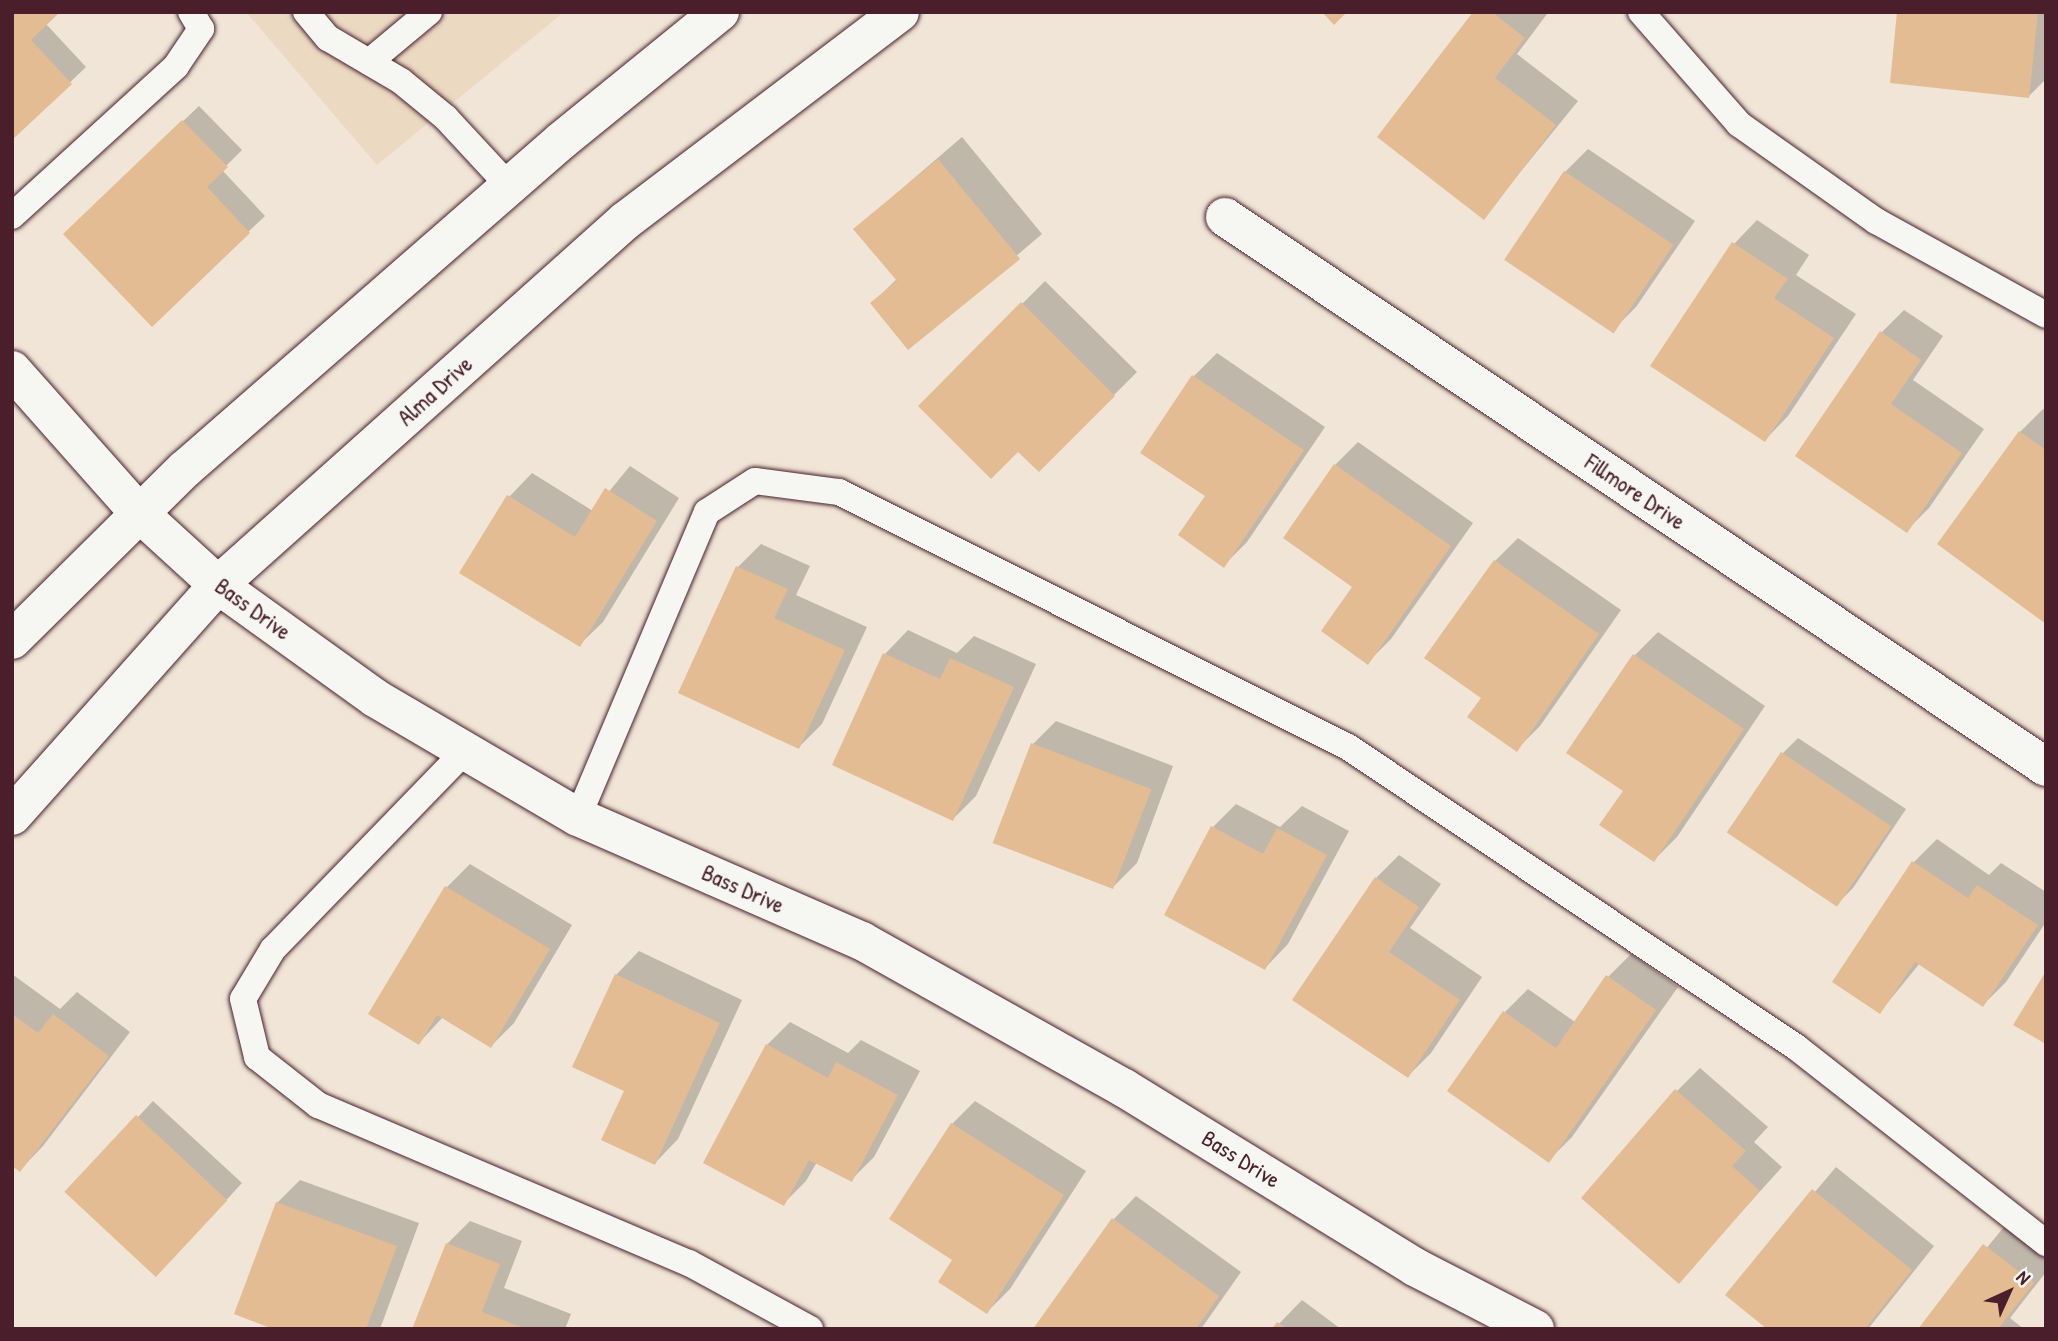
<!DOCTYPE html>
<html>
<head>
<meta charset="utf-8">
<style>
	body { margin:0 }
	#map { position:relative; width:2058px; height:1341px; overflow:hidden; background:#f0e5d6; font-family:"Patrick Hand",sans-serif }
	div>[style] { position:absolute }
	.built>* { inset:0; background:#ecd9c2 }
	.shadow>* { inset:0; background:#0003 }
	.building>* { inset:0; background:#e3bc94; transform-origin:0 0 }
	.roads { filter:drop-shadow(0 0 2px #4a1f2b) drop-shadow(0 0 2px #4a1f2b) }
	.service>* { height:26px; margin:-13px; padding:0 13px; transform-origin:13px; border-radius:13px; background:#f6f6f2 }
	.minor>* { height:38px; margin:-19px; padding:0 19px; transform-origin:19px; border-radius:19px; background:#f6f6f2 }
	.secondary>* { height:38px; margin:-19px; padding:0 19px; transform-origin:19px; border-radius:19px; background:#f6f6f2 }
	span { translate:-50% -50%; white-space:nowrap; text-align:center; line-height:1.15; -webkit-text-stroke:5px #f6f6f2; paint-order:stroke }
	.street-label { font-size:23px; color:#4a1f2b }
	.frame { position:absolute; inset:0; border:14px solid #4a1f2b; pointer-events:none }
	.north { position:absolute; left:1974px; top:1257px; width:70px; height:70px; -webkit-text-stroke:5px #f6f6f2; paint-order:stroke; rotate:45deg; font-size:19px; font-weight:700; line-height:28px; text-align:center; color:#4a1f2b }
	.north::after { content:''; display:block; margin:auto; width:24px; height:32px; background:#4a1f2b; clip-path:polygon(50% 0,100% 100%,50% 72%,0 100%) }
</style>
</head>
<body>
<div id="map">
	<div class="built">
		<div style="clip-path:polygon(246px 12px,564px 12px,377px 165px)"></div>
	</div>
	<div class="shadow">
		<div style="clip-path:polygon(12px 12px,46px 24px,86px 67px,12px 138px)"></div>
		<div style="clip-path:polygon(1475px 12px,1547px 14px,1517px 54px,1578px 101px,1483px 218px)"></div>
		<div style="clip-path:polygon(1899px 12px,2046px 12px,2045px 80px,2029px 96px)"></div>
		<div style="clip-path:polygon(199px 106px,242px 150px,222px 170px,265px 216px,152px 324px,81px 218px)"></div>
		<div style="clip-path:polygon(962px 137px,1042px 234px,908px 348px,872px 303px,897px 279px,855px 229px)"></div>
		<div style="clip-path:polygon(1588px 149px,1695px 221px,1636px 307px,1613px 330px,1565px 172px)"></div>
		<div style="clip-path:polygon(1757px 220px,1809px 255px,1796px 275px,1856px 314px,1788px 416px,1765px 440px,1734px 244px)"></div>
		<div style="clip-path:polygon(1045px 281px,1137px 372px,1039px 470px,1018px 449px,920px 406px)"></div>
		<div style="clip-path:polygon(1904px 310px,1943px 336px,1913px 380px,1984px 429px,1929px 508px,1906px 531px,1881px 333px)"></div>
		<div style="clip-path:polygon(1217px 353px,1325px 427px,1247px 542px,1224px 565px,1208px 496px,1142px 452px,1194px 376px)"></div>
		<div style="clip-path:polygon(2043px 409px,2046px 411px,2046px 621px,1940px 544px,2020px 432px)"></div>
		<div style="clip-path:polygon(1358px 442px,1473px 523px,1391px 639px,1368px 662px,1335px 465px)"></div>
		<div style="clip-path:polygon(630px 466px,679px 498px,603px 622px,579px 645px,509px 497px,532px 473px,593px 511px)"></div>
		<div style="clip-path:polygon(1518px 538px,1621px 610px,1540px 726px,1517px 749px,1483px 697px,1495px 561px)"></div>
		<div style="clip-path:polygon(761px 544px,810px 566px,796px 595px,867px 627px,822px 724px,799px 747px,738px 567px)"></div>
		<div style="clip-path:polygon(908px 630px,957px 653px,974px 636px,1036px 664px,976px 796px,953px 819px,834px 764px,885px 654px)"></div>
		<div style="clip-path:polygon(1658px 632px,1765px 706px,1677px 837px,1654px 860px,1625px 791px,1569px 752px,1635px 655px)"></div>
		<div style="clip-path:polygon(1056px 721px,1173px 766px,1137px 863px,1114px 886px,1033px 744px)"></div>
		<div style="clip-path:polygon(1798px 738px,1906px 809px,1853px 888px,1837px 904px,1782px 754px)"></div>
		<div style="clip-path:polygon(1236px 804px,1280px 827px,1302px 806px,1349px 831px,1288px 944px,1265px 968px,1213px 827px)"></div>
		<div style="clip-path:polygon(1937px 839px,1989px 875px,2001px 863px,2046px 892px,2046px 922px,2006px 982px,1983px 1005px,1920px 963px,1880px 1012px,1834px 982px,1914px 862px)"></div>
		<div style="clip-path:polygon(1399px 855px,1441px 884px,1410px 928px,1482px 977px,1431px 1053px,1408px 1076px,1376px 878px)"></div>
		<div style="clip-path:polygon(470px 864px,572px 925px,514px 1023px,491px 1046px,443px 1017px,419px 1043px,370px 1013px,447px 887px)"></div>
		<div style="clip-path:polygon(639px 951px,742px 1000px,678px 1139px,655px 1163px,626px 1091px,574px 1066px,616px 975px)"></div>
		<div style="clip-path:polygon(1631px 954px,1678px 987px,1572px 1137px,1549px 1160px,1449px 1090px,1505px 1012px,1528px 989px,1575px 1022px,1608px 977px)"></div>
		<div style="clip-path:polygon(12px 974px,60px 1009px,77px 992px,130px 1032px,43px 1146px,20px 1170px,12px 1163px)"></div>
		<div style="clip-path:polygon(790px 1022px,848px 1053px,861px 1040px,920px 1071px,874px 1157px,851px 1180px,817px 1162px,806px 1181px,783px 1204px,767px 1045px)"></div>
		<div style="clip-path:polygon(1700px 1068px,1768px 1127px,1754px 1142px,1782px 1167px,1679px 1281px,1677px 1091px)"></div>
		<div style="clip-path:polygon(153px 1101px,242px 1183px,172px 1259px,67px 1193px)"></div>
		<div style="clip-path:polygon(975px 1101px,1086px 1171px,1010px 1289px,987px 1312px,955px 1260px,952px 1124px)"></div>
		<div style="clip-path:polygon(1836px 1167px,1934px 1246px,1868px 1329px,1769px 1329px,1728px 1295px)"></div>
		<div style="clip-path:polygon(300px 1180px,419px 1223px,380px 1329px,278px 1329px,277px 1203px)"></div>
		<div style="clip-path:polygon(1136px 1196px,1241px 1272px,1201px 1329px,1035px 1329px,1113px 1220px)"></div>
		<div style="clip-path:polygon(470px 1221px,522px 1241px,504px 1288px,571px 1314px,565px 1329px,414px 1329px,447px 1244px)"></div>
		<div style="clip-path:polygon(2008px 1222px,2046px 1251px,2046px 1272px,2010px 1318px,2024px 1329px,1920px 1329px)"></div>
		<div style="clip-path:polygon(1302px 1300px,1341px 1329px,1274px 1329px)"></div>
	</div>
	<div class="building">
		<div style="clip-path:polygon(12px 12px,60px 12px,31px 40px,72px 84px,12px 140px)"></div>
		<div style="clip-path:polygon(1322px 12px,1347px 12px,1334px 25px)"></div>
		<div style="clip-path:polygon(1473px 12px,1492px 12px,1525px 38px,1495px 78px,1556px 125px,1484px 220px,1377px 137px)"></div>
		<div style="clip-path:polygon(1897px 12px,2038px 12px,2029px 98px,1890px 83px)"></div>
		<div style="clip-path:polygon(182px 120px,228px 167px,207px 187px,250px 233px,152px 327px,63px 234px)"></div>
		<div style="clip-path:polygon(938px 159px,1020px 259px,908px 350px,870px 303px,897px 281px,853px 229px)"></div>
		<div style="left:1564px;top:171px;width:132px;height:107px;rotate:34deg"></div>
		<div style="clip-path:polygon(1732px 242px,1788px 279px,1774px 298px,1834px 338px,1765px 442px,1650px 366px)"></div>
		<div style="clip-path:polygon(1021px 302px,1115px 396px,1039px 472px,1018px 452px,991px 479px,918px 406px)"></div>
		<div style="clip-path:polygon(1880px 331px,1921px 360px,1891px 404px,1962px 453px,1907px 533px,1795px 456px)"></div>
		<div style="clip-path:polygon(1192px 375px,1304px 450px,1224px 568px,1178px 535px,1205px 496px,1140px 453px)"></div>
		<div style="clip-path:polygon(2019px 431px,2046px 450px,2046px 624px,1937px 544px)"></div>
		<div style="clip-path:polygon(1334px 464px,1451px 546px,1368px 665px,1321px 631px,1352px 587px,1283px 538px)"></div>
		<div style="clip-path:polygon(605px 488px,657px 521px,580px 647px,459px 573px,507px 495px,575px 537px)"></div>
		<div style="clip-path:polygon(1494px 560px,1599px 634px,1517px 752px,1467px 717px,1481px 698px,1424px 658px)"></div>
		<div style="clip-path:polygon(736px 566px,788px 589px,774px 618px,845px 650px,799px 749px,678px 693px)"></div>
		<div style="clip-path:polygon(883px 653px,940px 679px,950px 658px,1014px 687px,953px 821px,832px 765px)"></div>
		<div style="clip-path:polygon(1633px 654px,1744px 729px,1654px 862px,1599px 825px,1623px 791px,1566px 753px)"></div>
		<div style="left:1031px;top:743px;width:129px;height:107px;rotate:21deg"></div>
		<div style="left:1781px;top:752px;width:133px;height:97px;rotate:34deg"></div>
		<div style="clip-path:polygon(1211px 826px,1263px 854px,1277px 828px,1327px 855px,1265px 970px,1164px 915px)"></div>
		<div style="clip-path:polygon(1912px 861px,1968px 898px,1977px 885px,2038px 925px,1983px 1007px,1915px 962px,1880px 1014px,1832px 982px)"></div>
		<div style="clip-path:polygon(1375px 877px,1419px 907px,1389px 952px,1460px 1000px,1408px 1078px,1292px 1000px)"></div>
		<div style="clip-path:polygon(445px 886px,550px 949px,491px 1048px,437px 1015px,419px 1045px,368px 1014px)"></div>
		<div style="clip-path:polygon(2046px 971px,2046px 1044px,2013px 1025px)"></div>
		<div style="clip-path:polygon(615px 974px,720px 1023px,655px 1165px,601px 1140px,624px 1091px,572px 1067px)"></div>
		<div style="clip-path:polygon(1606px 975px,1656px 1010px,1549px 1163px,1447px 1091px,1503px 1011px,1556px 1048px)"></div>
		<div style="clip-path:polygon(12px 1014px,38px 1033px,53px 1014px,109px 1056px,20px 1172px,12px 1166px)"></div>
		<div style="clip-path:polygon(766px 1044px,828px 1078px,836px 1062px,898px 1095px,852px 1182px,809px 1160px,784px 1206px,703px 1163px)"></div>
		<div style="clip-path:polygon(1675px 1089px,1746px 1151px,1732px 1166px,1760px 1191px,1679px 1284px,1581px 1198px)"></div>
		<div style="left:136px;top:1115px;width:125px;height:105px;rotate:43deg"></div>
		<div style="clip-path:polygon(951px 1123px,1064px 1195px,987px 1314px,938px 1282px,952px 1260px,889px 1219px)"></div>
		<div style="clip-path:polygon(1812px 1189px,1912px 1270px,1865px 1329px,1767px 1329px,1725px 1295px)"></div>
		<div style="clip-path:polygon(276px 1202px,397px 1246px,366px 1329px,273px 1329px,234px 1314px)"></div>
		<div style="clip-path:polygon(1112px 1218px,1219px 1296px,1196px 1329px,1033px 1329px)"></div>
		<div style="clip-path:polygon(446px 1243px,500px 1264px,482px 1312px,526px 1329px,412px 1329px)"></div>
		<div style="clip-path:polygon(1983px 1244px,2034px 1283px,1998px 1329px,1918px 1329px)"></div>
		<div style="clip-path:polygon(1277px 1322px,1287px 1329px,1272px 1329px)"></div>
	</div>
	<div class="roads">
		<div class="service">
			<div style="left:306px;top:12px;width:34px;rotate:50deg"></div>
			<div style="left:328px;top:38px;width:85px;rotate:30.5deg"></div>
			<div style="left:401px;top:81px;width:58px;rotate:39.4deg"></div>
			<div style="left:446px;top:118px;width:93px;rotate:47.2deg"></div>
			<div style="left:1641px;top:12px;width:149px;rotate:48.8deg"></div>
			<div style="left:1739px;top:124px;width:168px;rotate:35.3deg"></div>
			<div style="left:1876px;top:221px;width:194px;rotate:28.9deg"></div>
			<div style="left:369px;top:62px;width:78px;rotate:-39.8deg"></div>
			<div style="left:12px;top:216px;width:222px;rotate:-42.4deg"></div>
			<div style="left:176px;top:66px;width:45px;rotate:-56deg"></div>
			<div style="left:201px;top:29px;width:20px;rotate:-120deg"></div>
			<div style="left:466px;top:750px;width:277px;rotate:134.1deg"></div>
			<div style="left:273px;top:949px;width:58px;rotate:121deg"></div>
			<div style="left:243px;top:999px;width:60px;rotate:76.4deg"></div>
			<div style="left:257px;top:1057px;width:78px;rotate:38.2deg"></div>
			<div style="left:318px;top:1105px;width:403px;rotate:23.1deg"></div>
			<div style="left:689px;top:1263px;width:138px;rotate:28.6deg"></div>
			<div style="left:578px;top:817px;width:331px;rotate:-67.1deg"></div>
			<div style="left:707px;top:512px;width:57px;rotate:-32.9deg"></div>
			<div style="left:755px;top:481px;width:85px;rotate:7.5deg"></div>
			<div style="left:839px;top:492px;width:569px;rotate:26.61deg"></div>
			<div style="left:1348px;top:747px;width:539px;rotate:33.81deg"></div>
			<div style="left:1796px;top:1047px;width:318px;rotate:38.1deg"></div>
		</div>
		<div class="minor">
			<div style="left:1225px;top:217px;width:988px;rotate:33.82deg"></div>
			<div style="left:12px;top:370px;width:188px;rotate:48.4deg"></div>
			<div style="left:137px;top:511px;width:110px;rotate:42.4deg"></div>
			<div style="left:218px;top:585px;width:193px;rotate:35.7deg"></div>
			<div style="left:375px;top:698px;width:235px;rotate:30.4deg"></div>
			<div style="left:578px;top:817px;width:310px;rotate:23.6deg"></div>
			<div style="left:862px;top:941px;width:300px;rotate:29.3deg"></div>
			<div style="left:1124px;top:1088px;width:342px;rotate:31.6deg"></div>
			<div style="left:1415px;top:1267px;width:135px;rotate:27.3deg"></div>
		</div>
		<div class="secondary">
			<div style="left:12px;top:640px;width:243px;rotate:-44.7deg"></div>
			<div style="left:185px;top:469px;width:499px;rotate:-41.1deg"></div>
			<div style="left:561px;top:141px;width:205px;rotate:-39.1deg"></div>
			<div style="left:12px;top:816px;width:310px;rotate:-48.3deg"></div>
			<div style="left:218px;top:585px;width:546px;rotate:-41.81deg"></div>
			<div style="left:625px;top:221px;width:345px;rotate:-37.2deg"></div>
		</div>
	</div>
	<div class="street-label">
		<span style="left:435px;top:391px;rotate:-42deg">Alma Drive</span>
		<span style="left:1635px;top:492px;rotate:34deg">Fillmore Drive</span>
		<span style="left:253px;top:609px;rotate:36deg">Bass Drive</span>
		<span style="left:743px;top:889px;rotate:24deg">Bass Drive</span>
		<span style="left:1241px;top:1159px;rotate:32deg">Bass Drive</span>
	</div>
	<div class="frame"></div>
	<div class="north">N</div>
</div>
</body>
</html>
